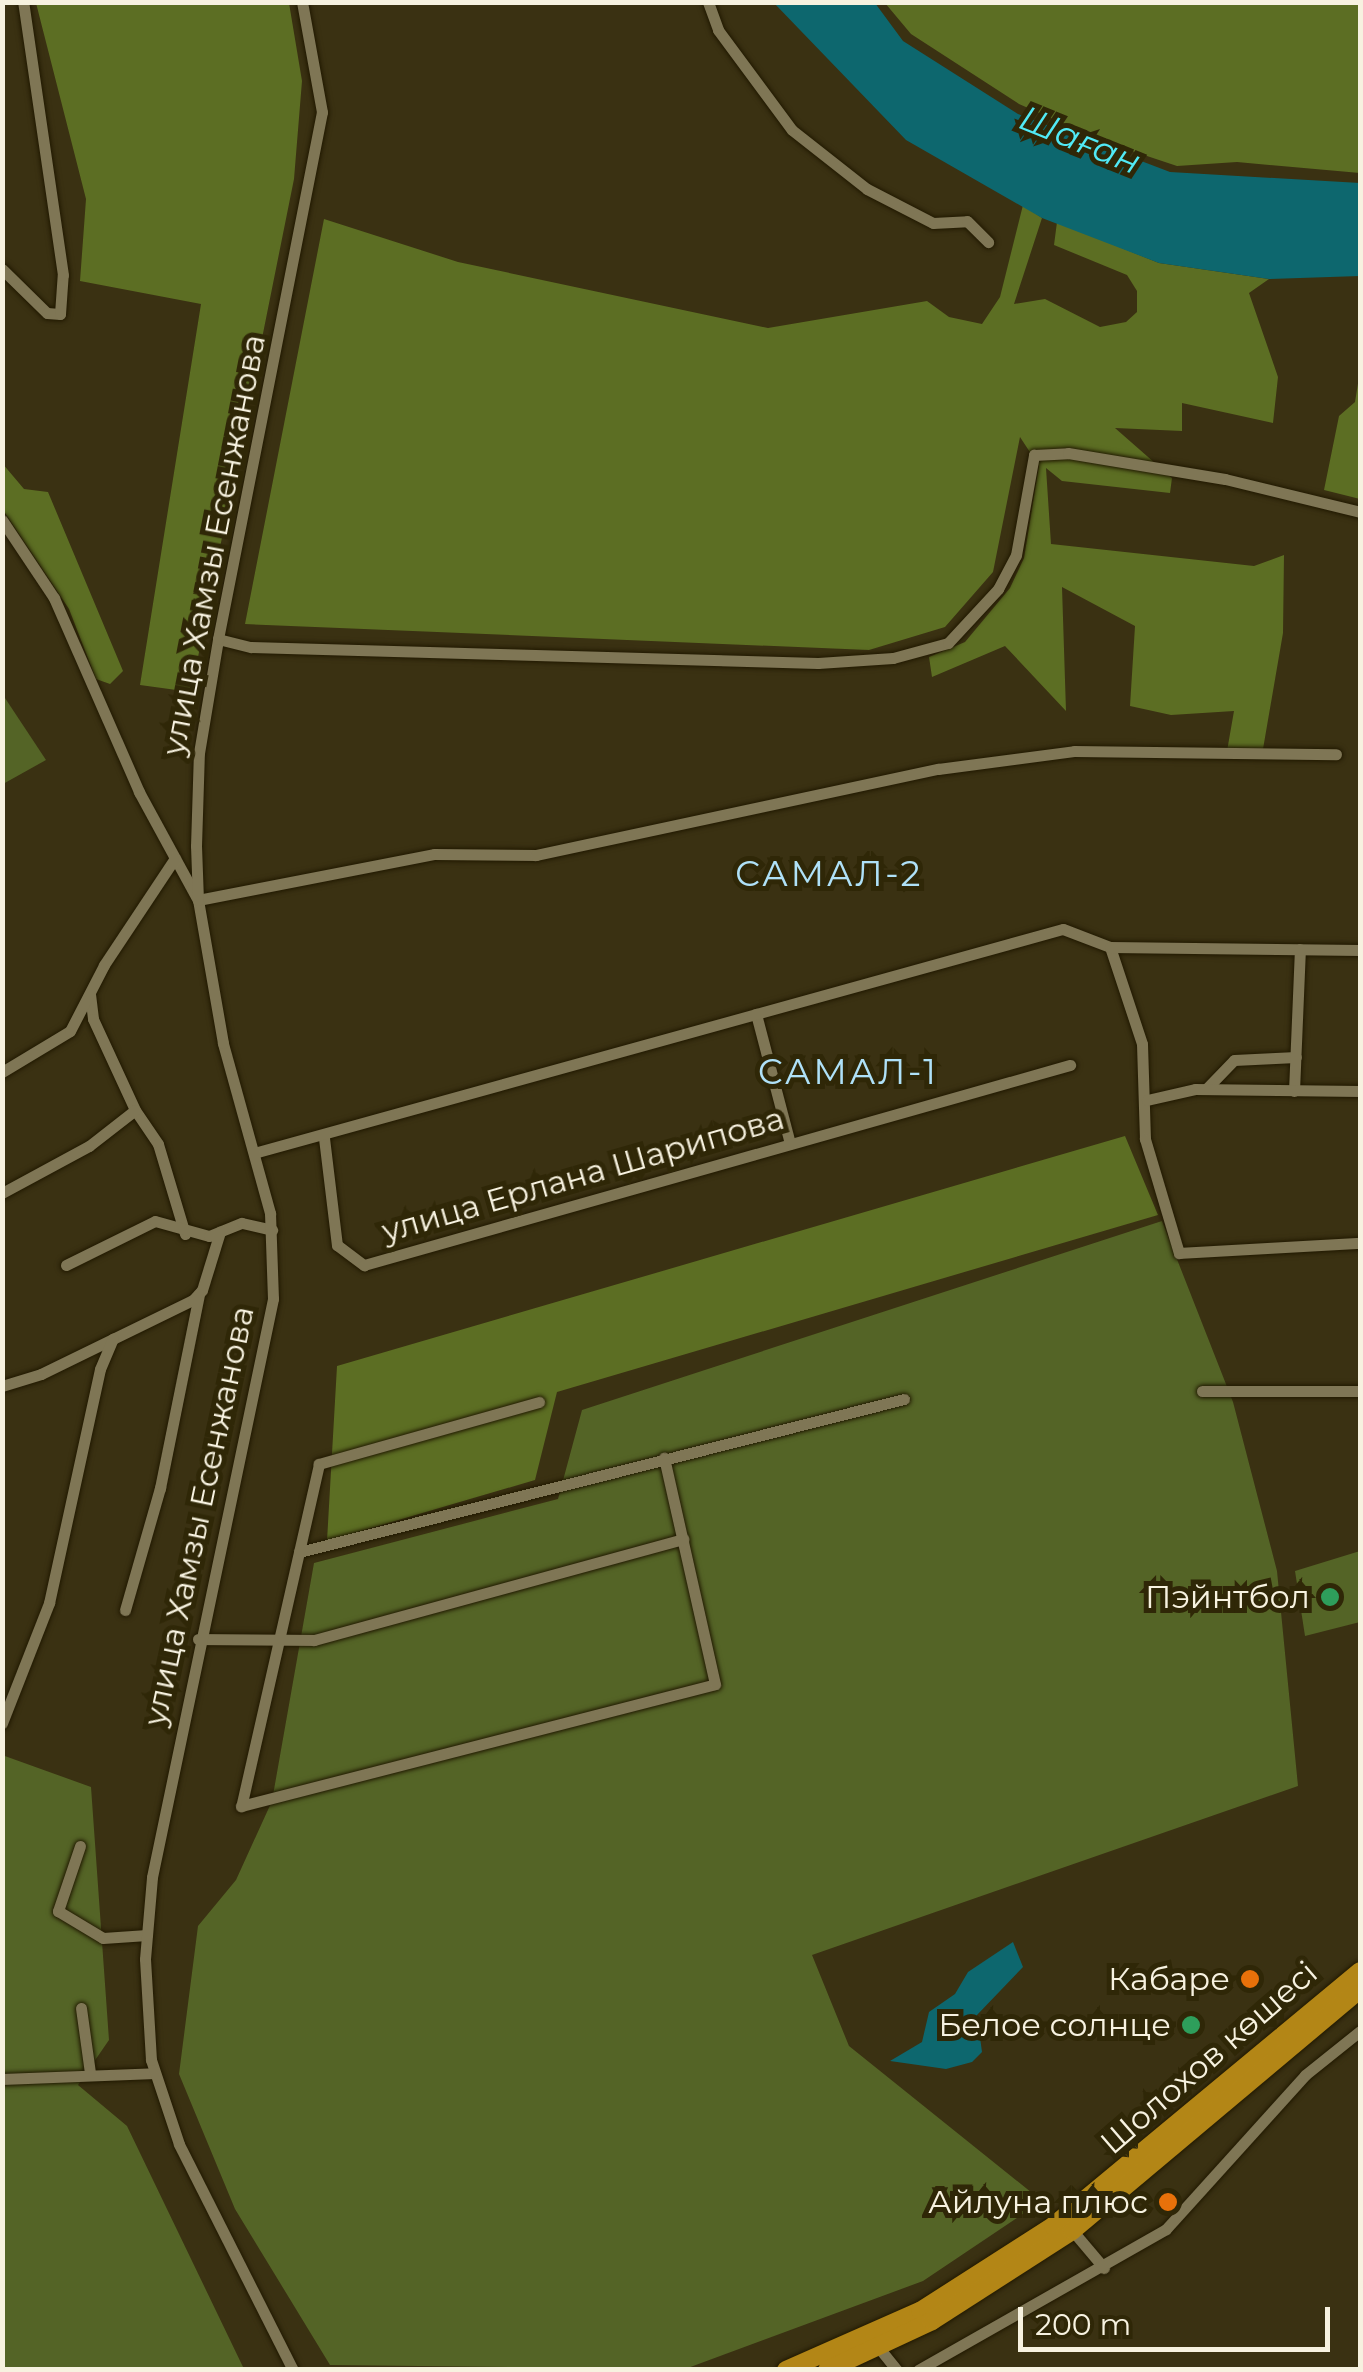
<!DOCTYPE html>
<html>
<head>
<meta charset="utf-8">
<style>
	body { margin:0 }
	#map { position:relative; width:1363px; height:2372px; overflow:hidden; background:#3a3112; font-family:Montserrat,sans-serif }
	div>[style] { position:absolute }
	.green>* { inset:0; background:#546426 }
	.forest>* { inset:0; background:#5c6e23 }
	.water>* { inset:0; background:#0d676e }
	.roads { filter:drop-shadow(0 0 2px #211900) drop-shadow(0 0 2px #211900) }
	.minor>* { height:11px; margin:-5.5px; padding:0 5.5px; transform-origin:5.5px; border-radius:5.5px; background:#7f7655 }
	.highway>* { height:18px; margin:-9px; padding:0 9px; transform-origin:9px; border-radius:9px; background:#b38616 }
	.dots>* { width:28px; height:28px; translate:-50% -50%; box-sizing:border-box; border:5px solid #2f2707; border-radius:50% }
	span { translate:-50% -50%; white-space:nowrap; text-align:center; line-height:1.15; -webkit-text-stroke:10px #2f2707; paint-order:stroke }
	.street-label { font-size:32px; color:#f7f2e0 }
	.poi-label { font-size:32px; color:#f7f2e0 }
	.right { translate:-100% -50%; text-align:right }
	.water-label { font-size:35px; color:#51eaf6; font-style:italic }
	.neighbourhood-label { font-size:35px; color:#afe1f8; letter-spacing:2.5px }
	.frame { position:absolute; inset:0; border:5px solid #f7f2e0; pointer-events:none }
	.scale { position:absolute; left:1018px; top:2307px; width:312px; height:45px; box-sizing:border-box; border:5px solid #f7f2e0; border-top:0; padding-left:12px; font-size:30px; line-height:35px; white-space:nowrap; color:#f7f2e0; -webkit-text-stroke:8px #2f2707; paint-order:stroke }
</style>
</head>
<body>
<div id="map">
	<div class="green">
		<div style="clip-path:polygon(3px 695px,46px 760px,3px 784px,2px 784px)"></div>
		<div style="clip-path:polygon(1162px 1221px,1233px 1402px,1277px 1571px,1298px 1786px,812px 1955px,849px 2046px,1042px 2201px,923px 2281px,685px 2369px,330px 2365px,235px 2209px,179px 2074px,198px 1926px,236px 1880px,272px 1801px,314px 1563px,558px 1499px,582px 1410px)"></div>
		<div style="clip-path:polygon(1360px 1551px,1360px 1622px,1305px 1636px,1295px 1571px)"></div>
		<div style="clip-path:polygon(2px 1755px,91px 1787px,109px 2040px,78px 2085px,127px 2126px,244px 2369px,3px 2369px)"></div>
	</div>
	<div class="forest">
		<div style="clip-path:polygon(36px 3px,289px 3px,302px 81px,294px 179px,191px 692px,140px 685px,201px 304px,80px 281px,86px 199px)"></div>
		<div style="clip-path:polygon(885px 3px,1360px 3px,1360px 173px,1237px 162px,1177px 166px,1105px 142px,1019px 104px,911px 34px)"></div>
		<div style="clip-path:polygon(1023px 205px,1042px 218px,1014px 304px,1045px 299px,1100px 327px,1126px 322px,1137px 312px,1137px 291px,1127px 275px,1054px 245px,1057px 222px,1159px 263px,1269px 279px,1249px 293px,1278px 377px,1273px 423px,1182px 403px,1182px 431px,1115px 428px,1172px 478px,1170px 493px,1062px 481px,1046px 468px,1051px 544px,1254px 566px,1284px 555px,1283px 633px,1263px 749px,1227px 751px,1234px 711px,1171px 715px,1130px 706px,1135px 626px,1062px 587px,1066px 711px,1005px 646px,932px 677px,929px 657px,965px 642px,1010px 588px,1024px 558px,1039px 466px,1020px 437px,993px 572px,945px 627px,869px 650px,245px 624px,324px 219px,458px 262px,768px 328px,927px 301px,949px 317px,982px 324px,1000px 297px)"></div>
		<div style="clip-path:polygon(1360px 371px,1360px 499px,1324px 490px,1339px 416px,1355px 402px)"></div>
		<div style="clip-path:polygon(2px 463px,24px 489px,48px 492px,123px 671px,110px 684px,96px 679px,69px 609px,3px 510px)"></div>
		<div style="clip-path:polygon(1125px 1136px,1158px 1215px,557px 1392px,535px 1480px,327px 1541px,337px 1366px)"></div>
	</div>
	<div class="water">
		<div style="clip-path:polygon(774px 3px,875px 3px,903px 41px,1018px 114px,1170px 172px,1360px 183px,1360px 276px,1269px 279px,1159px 263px,1042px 218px,906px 140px)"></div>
		<div style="clip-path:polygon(1013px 1942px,1023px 1967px,977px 2015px,982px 2052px,972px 2062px,946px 2069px,890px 2061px,922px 2042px,929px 2012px,955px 1994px,968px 1972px)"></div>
	</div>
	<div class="roads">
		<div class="minor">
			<div style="left:708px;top:2px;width:30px;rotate:70deg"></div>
			<div style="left:718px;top:30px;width:124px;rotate:53.5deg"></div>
			<div style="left:792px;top:130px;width:95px;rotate:38.2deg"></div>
			<div style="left:867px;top:189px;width:74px;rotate:27.3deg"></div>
			<div style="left:933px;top:223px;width:34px;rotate:-3deg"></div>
			<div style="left:967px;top:221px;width:30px;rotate:45deg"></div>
			<div style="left:2px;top:269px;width:63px;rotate:44.4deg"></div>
			<div style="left:47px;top:313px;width:13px;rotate:4deg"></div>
			<div style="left:60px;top:314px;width:39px;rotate:-86deg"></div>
			<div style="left:63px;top:275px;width:276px;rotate:-98.3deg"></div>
			<div style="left:2px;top:520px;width:94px;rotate:56.3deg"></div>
			<div style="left:54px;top:598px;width:212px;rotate:66.3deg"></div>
			<div style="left:139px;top:792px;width:123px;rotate:61.4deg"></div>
			<div style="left:198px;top:900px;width:240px;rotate:-11deg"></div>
			<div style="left:434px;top:854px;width:102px;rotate:0.6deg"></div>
			<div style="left:536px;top:855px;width:411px;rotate:-12.1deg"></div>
			<div style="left:938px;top:769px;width:137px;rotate:-7.5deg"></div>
			<div style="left:1074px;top:751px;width:262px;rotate:0.7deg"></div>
			<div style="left:218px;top:639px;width:34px;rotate:14deg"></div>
			<div style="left:251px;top:647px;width:567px;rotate:1.62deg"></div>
			<div style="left:818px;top:663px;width:75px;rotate:-3.8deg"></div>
			<div style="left:893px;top:658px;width:57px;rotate:-15.3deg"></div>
			<div style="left:948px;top:643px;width:74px;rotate:-47.2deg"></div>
			<div style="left:998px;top:589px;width:38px;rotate:-62deg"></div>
			<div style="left:1016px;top:555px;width:102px;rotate:-79.8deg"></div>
			<div style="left:1034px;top:455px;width:34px;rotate:-3deg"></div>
			<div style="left:1068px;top:453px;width:159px;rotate:9.4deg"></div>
			<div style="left:1225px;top:479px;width:139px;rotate:13.7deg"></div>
			<div style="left:1110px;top:947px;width:102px;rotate:71.7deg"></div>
			<div style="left:1142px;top:1044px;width:95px;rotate:88.2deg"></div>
			<div style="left:1145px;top:1139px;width:119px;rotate:73.4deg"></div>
			<div style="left:1179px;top:1253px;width:181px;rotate:-3.2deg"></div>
			<div style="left:90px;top:994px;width:25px;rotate:83deg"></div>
			<div style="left:93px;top:1019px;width:100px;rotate:65.2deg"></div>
			<div style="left:135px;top:1110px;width:41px;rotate:55.9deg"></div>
			<div style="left:158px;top:1144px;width:94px;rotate:73.3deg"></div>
			<div style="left:756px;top:1014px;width:134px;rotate:75.3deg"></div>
			<div style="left:2px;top:1072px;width:79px;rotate:-31.1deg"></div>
			<div style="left:70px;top:1031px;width:74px;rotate:-62.7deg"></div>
			<div style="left:104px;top:965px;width:128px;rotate:-56.4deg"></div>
			<div style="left:1206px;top:1089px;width:40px;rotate:-46deg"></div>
			<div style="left:1234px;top:1060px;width:62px;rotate:-2.8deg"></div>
			<div style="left:1294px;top:1091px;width:142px;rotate:-87.6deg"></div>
			<div style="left:1147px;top:1100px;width:49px;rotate:-12.9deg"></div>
			<div style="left:1195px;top:1089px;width:165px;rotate:0.7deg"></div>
			<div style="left:324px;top:1138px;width:108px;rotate:83.1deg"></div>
			<div style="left:337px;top:1245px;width:34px;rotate:37deg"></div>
			<div style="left:364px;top:1265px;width:734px;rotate:-15.82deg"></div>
			<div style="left:254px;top:1153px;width:839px;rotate:-15.48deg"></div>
			<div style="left:1063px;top:929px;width:50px;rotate:21deg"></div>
			<div style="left:1110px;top:947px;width:250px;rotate:0.7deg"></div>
			<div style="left:2px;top:1193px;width:99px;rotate:-28.4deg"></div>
			<div style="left:89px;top:1146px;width:58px;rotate:-38deg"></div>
			<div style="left:66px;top:1265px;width:99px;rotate:-26.3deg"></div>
			<div style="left:155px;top:1221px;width:56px;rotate:15.5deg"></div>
			<div style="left:209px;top:1236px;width:35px;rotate:-22deg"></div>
			<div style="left:242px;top:1223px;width:31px;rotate:13deg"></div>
			<div style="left:2px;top:1386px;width:41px;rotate:-17.1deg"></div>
			<div style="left:41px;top:1374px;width:169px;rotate:-26deg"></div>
			<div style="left:193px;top:1300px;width:13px;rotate:-48deg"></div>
			<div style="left:202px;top:1290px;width:61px;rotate:-72.8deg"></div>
			<div style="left:1202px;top:1391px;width:158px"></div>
			<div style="left:539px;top:1402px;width:229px;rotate:164.3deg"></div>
			<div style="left:319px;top:1464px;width:351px;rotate:102.8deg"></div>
			<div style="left:241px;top:1806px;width:489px;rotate:-14.4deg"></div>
			<div style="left:715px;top:1684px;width:232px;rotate:-102.7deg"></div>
			<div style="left:299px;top:1552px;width:624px;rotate:-14.19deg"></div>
			<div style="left:125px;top:1610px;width:127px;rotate:-74deg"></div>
			<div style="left:160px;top:1488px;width:198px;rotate:-78.6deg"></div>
			<div style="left:198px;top:1639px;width:116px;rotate:0.5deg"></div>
			<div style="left:314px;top:1640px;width:383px;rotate:-15.3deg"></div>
			<div style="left:2px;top:1723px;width:129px;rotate:-68.6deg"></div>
			<div style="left:49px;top:1603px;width:239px;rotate:-77.7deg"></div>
			<div style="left:100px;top:1369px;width:33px;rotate:-67deg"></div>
			<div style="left:80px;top:1846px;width:69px;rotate:108.7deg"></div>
			<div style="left:58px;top:1911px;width:52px;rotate:31deg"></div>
			<div style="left:103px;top:1938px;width:44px;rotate:-3.9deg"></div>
			<div style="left:81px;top:2008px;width:66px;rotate:82.1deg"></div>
			<div style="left:2px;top:2079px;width:153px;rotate:-2.2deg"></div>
			<div style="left:1071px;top:2229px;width:51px;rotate:49.8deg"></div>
			<div style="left:879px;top:2348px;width:28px;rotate:51deg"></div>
			<div style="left:293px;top:2370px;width:253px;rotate:-116.8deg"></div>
			<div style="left:179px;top:2144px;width:89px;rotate:-108.4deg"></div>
			<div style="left:151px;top:2060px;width:101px;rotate:-93.4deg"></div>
			<div style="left:145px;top:1959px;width:82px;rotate:-85.1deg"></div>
			<div style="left:152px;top:1877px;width:591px;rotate:-78.18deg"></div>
			<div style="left:273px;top:1299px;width:86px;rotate:-92deg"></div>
			<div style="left:270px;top:1213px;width:176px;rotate:-105.5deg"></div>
			<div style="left:223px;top:1043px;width:145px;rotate:-99.9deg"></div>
			<div style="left:198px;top:900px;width:54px;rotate:-92.1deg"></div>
			<div style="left:196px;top:846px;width:93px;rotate:-88.2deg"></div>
			<div style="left:199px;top:753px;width:116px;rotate:-80.5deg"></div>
			<div style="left:218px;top:639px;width:537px;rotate:-78.84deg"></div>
			<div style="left:322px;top:112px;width:112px;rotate:-100.3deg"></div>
			<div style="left:918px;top:2370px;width:285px;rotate:-29.6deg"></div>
			<div style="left:1166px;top:2229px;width:207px;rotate:-47.9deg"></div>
			<div style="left:1305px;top:2075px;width:70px;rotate:-38.7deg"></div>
		</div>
		<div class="highway">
			<div style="left:786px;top:2370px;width:146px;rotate:-23.8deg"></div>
			<div style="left:920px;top:2311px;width:158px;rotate:-32.6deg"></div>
			<div style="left:1053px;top:2226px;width:399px;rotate:-39.7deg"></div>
			<div style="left:827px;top:2370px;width:116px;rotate:-25deg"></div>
			<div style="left:932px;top:2321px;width:166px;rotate:-32.7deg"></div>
			<div style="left:1072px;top:2231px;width:376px;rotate:-40deg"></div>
		</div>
	</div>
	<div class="dots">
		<div style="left:1330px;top:1597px;background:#2e9e5b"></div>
		<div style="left:1250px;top:1979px;background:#e8710a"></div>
		<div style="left:1191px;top:2025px;background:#2e9e5b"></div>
		<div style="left:1168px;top:2202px;background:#e8710a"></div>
	</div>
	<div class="street-label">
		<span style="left:214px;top:545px;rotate:-79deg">улица Хамзы Есенжанова</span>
		<span style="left:583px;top:1175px;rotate:-16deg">улица Ерлана Шарипова</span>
		<span style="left:199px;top:1516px;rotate:-78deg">улица Хамзы Есенжанова</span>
		<span style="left:1209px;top:2058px;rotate:-41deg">Шолохов көшесі</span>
	</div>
	<div class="poi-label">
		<span class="right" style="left:1310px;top:1597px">Пэйнтбол</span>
		<span class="right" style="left:1230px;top:1979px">Кабаре</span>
		<span class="right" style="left:1171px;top:2025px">Белое солнце</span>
		<span class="right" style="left:1148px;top:2202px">Айлуна плюс</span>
	</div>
	<div class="water-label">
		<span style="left:1080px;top:140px;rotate:22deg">Шаған</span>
	</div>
	<div class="neighbourhood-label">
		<span style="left:829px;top:874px">САМАЛ-2</span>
		<span style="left:848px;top:1072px">САМАЛ-1</span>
	</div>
	<div class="frame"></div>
	<div class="scale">200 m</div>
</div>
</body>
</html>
